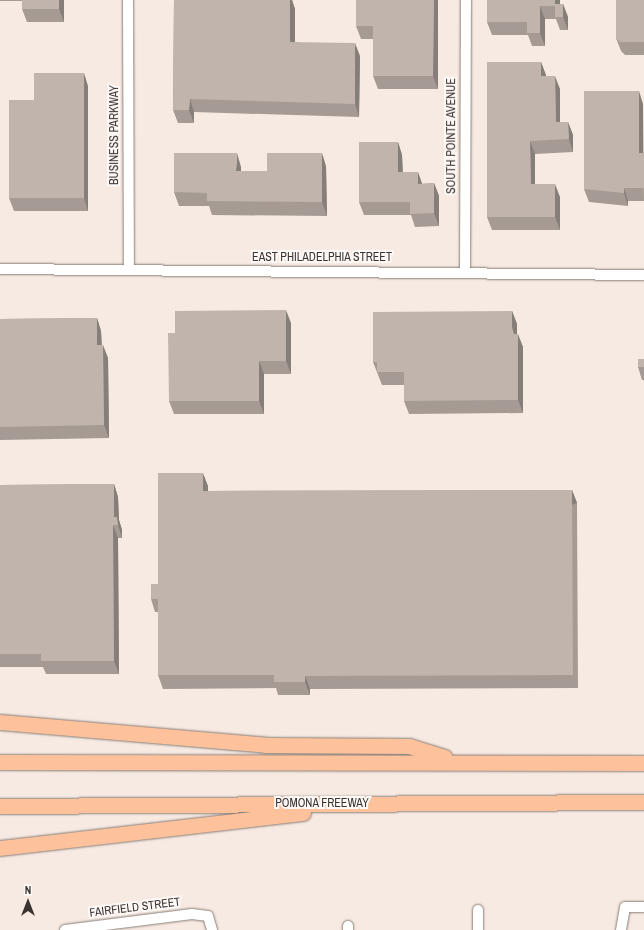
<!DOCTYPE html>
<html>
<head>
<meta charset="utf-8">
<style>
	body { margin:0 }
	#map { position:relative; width:644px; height:930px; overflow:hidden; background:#f7eae2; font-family:"Archivo Narrow",sans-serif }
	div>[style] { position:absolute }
	.roads { filter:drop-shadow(0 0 1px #887d76) drop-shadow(0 0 1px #887d76) }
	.minor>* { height:10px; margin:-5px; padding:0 5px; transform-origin:5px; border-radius:5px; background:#fff }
	.highway>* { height:15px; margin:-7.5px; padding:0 7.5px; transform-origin:7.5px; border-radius:7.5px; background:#fdc29b }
	.wall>* { inset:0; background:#a59b94 }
	.shaded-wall>* { inset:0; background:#867e78; transform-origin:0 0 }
	.building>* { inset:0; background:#c0b4ac; transform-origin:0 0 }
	span { translate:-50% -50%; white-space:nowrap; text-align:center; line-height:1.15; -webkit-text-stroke:4px #fef9f6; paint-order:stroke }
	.street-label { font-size:12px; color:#393431 }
	.north { position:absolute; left:8px; top:882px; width:40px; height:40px; -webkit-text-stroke:3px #fef9f6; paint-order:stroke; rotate:0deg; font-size:11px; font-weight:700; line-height:16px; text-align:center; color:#393431 }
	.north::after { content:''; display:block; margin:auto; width:14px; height:18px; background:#393431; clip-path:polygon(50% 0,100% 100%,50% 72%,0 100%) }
</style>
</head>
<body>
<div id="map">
	<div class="roads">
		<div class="minor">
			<div style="left:128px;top:0;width:270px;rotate:89.8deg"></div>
			<div style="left:0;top:269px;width:644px;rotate:0.53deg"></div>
			<div style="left:465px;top:272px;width:272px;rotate:-89.8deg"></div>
			<div style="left:478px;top:910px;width:20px;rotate:90deg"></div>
			<div style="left:348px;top:926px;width:4px;rotate:90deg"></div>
			<div style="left:65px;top:930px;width:128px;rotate:-7.2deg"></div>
			<div style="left:192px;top:914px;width:16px;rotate:7deg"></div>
			<div style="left:208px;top:916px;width:15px;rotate:74deg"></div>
			<div style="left:621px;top:930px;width:23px;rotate:-80deg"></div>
			<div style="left:625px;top:907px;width:19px"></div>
		</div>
		<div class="highway">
			<div style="left:0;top:722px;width:267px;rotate:4.9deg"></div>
			<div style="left:266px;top:745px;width:143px;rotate:0.4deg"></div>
			<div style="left:409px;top:746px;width:37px;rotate:17deg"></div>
			<div style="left:0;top:762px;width:644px;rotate:0.09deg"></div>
			<div style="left:0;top:806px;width:644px;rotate:-0.36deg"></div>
			<div style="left:0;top:848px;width:305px;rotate:-6.6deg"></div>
		</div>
	</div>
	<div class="wall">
		<div style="clip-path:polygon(0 0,64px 0,64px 22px,27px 22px,22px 9px,22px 1px,0 1px)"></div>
		<div style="clip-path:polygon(174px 0,292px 0,295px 9px,295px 42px,360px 56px,359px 117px,194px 112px,194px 123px,178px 123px,173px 110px)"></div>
		<div style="clip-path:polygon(356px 0,438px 0,438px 89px,378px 89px,373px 76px,373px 39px,361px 39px,356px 26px)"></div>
		<div style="clip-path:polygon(560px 0,560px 4px,563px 4px,568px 17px,568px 30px,560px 30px,556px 19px,545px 19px,545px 46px,532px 46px,528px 35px,492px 35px,487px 22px)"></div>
		<div style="clip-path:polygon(644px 0,644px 65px,644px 55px,625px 55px,621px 51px,616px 38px)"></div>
		<div style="clip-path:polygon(541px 62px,546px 76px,560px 89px,560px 122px,568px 122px,573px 135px,573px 152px,535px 154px,535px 184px,560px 197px,560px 230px,492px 230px,487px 217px)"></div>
		<div style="clip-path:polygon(88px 86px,88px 211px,14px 211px,9px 198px,34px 100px)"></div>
		<div style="clip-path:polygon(643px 104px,644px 201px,628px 201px,628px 206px,589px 202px,584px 189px)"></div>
		<div style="clip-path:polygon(398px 142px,402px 155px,403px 172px,422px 184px,434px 183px,439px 196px,439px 226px,415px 227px,411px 215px,364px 215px,359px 202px)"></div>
		<div style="clip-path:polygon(326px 166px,327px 216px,212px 215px,209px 206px,179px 206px,174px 192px,241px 167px,241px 171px,267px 171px)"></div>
		<div style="clip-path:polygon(512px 311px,517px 324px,517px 334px,523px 347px,523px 413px,409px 414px,404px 401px,404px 385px,382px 385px,373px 362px)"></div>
		<div style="clip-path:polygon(97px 318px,101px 331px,102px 345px,108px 358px,109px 438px,0 440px,0 319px)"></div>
		<div style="clip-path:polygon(291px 323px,291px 374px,264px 374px,264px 414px,174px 414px,169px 401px,175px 333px)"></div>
		<div style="clip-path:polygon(644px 359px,644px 380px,642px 380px,638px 367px)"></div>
		<div style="clip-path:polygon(114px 484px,118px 497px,119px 520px,122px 530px,122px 538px,118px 538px,119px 674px,46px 674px,43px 667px,0 667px,0 485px)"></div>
		<div style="clip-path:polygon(208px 486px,208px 491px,572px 490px,577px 503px,578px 688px,310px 689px,310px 695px,278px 695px,276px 688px,163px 689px,158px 675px,158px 612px,155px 612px,151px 599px)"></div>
	</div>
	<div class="shaded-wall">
		<div style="clip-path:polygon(59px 0,64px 0,64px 22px,59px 9px)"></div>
		<div style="clip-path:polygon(290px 0,292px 0,295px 9px,295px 55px,290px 42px)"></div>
		<div style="clip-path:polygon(434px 0,438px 0,438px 89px,433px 76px)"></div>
		<div style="clip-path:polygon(555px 0,560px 0,560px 17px,555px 4px)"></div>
		<div style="clip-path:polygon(563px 4px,568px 17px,568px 30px,563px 17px)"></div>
		<div style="clip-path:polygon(540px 6px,545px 19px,545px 46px,540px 33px)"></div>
		<div style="clip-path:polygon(355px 43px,360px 56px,359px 117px,355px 104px)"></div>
		<div style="clip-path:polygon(541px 62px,546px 75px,546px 89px,541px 76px)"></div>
		<div style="clip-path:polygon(84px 73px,88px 86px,88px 211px,84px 198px)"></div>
		<div style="clip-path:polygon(555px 76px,560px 89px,560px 135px,556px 122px)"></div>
		<div style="clip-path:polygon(639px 91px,643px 104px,643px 167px,639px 153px)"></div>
		<div style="clip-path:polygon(190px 99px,194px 112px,194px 123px,189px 110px)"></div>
		<div style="clip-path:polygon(568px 122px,573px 135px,573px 152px,569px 139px)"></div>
		<div style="clip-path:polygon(530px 141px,535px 154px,535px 197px,531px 184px)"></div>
		<div style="clip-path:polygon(398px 142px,402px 155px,403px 186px,398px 172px)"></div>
		<div style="clip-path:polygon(237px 153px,241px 167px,241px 184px,236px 171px)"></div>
		<div style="clip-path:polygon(322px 153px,326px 166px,327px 216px,322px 202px)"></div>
		<div style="clip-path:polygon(418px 172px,423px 186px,418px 184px)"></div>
		<div style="clip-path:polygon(434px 183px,439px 196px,439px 226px,434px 213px)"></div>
		<div style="clip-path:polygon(555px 184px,560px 197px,560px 230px,555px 217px)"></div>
		<div style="clip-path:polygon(624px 188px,628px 201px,628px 206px,624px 193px)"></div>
		<div style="clip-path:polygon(286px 310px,291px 323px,291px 374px,286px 361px)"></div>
		<div style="clip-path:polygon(512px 311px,517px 324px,517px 340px,518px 334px,523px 347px,523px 413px,518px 400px,512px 327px)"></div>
		<div style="clip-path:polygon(97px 318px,101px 331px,102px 358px,97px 345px)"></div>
		<div style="clip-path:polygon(103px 345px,108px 358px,109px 438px,104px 425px)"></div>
		<div style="clip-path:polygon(259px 361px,264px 374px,264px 414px,259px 401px)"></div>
		<div style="clip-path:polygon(203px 473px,208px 486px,208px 504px,203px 491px)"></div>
		<div style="clip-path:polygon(114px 484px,118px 497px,119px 520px,122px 530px,122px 538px,118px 525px,114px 517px)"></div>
		<div style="left:572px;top:490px;width:14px;height:185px;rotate:69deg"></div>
		<div style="clip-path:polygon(113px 525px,118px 538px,119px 674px,114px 661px)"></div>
		<div style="clip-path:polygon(305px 676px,310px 689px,310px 695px,305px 682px)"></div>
	</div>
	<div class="building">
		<div style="left:22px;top:0;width:37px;height:9px"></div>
		<div style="clip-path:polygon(174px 0,290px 0,290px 42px,355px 43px,355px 104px,190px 99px,189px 110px,173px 110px)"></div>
		<div style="clip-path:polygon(356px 0,434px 0,433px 76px,373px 76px,373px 26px,356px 26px)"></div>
		<div style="clip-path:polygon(487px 0,555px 0,555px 4px,563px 4px,563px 17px,555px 17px,555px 6px,540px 6px,540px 33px,527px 33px,527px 22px,487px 22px)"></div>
		<div style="clip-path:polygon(616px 0,644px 0,644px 65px,644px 42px,620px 42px,616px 38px)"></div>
		<div style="clip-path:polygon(487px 62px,541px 62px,541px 76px,555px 76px,556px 122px,568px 122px,569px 139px,530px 141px,531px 184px,555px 184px,555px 217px,487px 217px)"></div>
		<div style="clip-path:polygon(34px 73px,84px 73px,84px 198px,9px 198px,9px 100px,34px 100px)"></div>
		<div style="clip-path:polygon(584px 91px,639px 91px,639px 153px,644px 153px,644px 188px,624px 188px,624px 193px,584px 189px)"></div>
		<div style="clip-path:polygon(359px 142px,398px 142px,398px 172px,418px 172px,418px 184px,434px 183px,434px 213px,410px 214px,410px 202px,359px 202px)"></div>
		<div style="clip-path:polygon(174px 153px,237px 153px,236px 171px,267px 171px,267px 153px,322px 153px,322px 202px,207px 201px,207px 193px,174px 192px)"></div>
		<div style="clip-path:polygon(286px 310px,286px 361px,259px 361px,259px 401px,169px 401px,168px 333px,175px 333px,175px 311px)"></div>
		<div style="clip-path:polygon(512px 311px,512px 327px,514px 334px,518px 334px,518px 400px,404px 401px,404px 372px,377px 372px,377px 362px,373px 362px,373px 312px)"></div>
		<div style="clip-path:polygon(97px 318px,97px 345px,103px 345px,104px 425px,0 427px,0 319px)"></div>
		<div style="left:638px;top:359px;width:6px;height:8px"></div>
		<div style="clip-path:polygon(158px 473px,203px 473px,203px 491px,572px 490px,573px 675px,305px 676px,305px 682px,274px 682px,274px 675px,158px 675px,158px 599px,151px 599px,151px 584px,158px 584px)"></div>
		<div style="clip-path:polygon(114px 484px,114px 517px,117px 517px,118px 525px,113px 525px,114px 661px,41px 661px,41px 654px,0 654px,0 485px)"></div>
	</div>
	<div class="street-label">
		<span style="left:115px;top:135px;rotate:-90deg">BUSINESS PARKWAY</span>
		<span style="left:452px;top:136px;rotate:-90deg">SOUTH POINTE AVENUE</span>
		<span style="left:322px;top:258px">EAST PHILADELPHIA STREET</span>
		<span style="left:322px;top:804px">POMONA FREEWAY</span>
		<span style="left:135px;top:908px;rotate:-7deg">FAIRFIELD STREET</span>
	</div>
	<div class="north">N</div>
</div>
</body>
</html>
